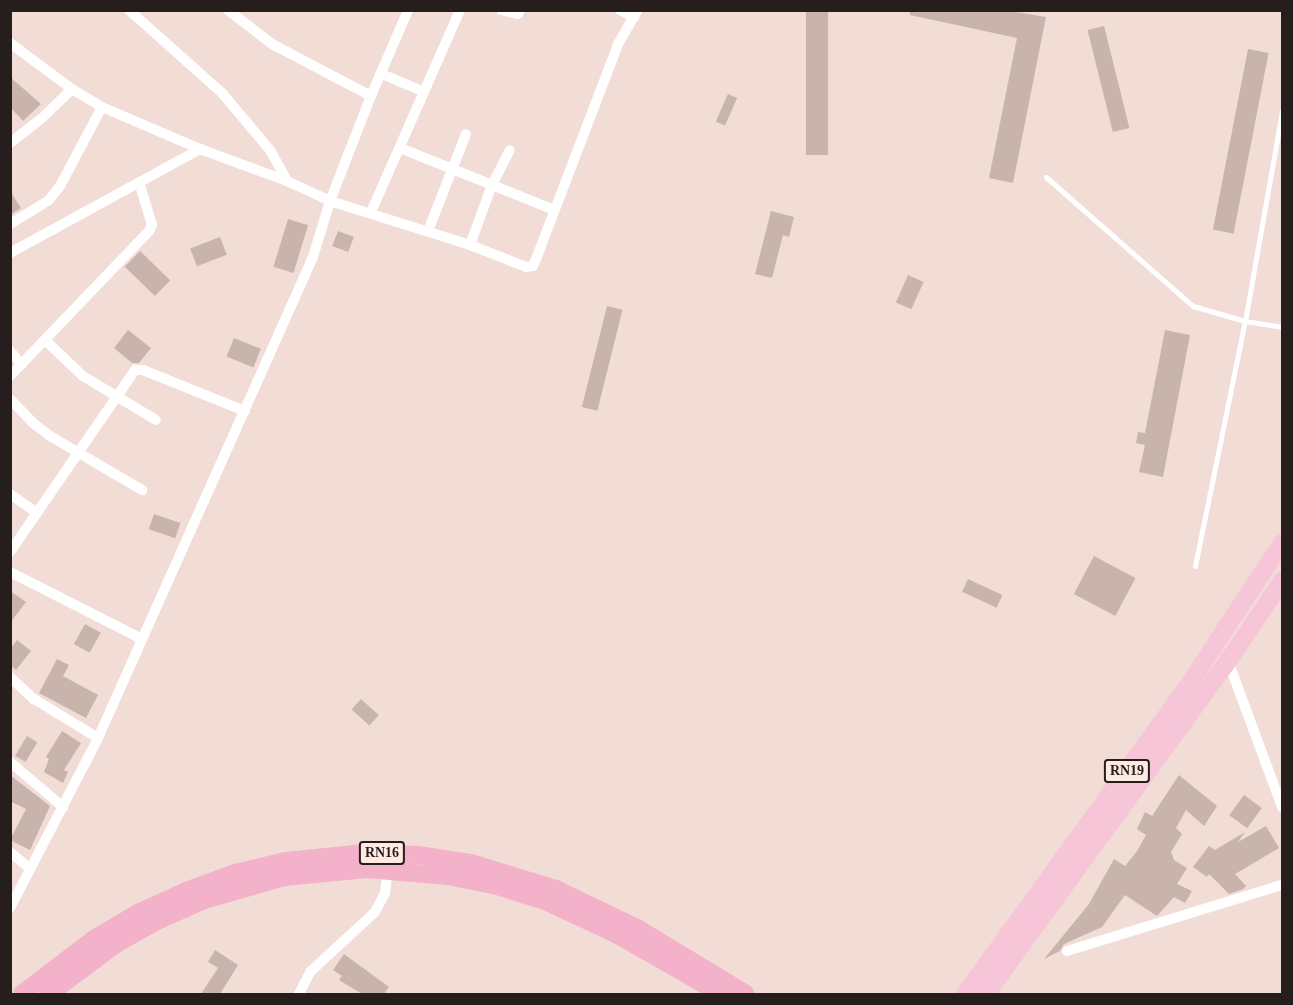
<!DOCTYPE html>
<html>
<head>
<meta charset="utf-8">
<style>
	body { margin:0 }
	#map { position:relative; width:1293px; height:1005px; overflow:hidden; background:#f1ddd5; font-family:"Times New Roman",serif }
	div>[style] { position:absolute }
	.building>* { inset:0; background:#c8b4ad; transform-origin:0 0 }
	.service>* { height:5px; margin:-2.5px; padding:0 2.5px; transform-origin:2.5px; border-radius:2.5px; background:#fff }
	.minor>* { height:10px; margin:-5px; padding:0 5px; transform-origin:5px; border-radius:5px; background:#fff }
	.primary>* { height:18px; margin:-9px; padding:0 9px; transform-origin:9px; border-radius:9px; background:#f6c5d7 }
	.trunk>* { height:18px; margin:-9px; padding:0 9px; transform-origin:9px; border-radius:9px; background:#f3b2ca }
	span { translate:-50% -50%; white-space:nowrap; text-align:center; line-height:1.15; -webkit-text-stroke:4.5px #ffeae2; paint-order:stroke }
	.shield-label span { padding:2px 4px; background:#ffeae2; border:2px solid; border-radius:4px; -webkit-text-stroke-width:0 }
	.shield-label { font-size:14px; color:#261e1c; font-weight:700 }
	.frame { position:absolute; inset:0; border:12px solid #261e1c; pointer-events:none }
</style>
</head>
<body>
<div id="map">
	<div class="building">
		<div style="left:806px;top:10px;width:22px;height:145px"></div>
		<div style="clip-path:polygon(910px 10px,1003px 10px,1046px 17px,1013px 183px,989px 178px,1017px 38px,910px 15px)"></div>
		<div style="left:1104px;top:26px;width:105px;height:17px;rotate:76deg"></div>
		<div style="left:1248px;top:49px;width:21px;height:184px;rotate:11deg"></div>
		<div style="clip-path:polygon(10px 77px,41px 104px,23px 121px,10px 107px)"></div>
		<div style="left:728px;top:94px;width:10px;height:30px;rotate:24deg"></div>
		<div style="clip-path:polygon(10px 191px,21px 208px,10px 215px)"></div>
		<div style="clip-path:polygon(771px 211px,794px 217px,789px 237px,783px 235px,772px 278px,755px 274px)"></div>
		<div style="left:288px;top:219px;width:21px;height:50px;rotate:17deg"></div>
		<div style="left:338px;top:231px;width:17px;height:16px;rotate:21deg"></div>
		<div style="left:220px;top:237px;width:19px;height:32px;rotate:69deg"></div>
		<div style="left:140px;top:251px;width:42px;height:22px;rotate:44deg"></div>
		<div style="left:908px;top:275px;width:17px;height:30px;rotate:24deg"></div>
		<div style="left:607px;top:306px;width:16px;height:104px;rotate:14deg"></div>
		<div style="clip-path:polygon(128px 330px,151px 348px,139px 363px,132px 363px,114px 348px)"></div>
		<div style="clip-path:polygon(1165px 330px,1190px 335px,1163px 477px,1139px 472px,1145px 445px,1136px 443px,1138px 432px,1145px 433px)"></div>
		<div style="left:234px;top:338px;width:29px;height:20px;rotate:22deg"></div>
		<div style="left:154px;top:514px;width:28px;height:16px;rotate:19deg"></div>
		<div style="left:1094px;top:556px;width:47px;height:43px;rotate:28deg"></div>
		<div style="left:968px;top:579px;width:38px;height:14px;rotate:25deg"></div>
		<div style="clip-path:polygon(10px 591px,26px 602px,10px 623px)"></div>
		<div style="left:85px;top:624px;width:18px;height:23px;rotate:29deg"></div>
		<div style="clip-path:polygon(17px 640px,31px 651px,16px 670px,10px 665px,10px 649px)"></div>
		<div style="clip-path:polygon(57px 659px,69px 665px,63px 676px,98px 695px,86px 718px,39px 693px)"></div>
		<div style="left:361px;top:699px;width:24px;height:14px;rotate:42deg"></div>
		<div style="clip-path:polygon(62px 731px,81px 743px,64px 770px,68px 772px,63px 783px,44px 772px,49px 759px,46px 757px)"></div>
		<div style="left:27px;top:736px;width:12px;height:23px;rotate:31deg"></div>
		<div style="clip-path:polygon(10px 775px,50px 806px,30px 850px,10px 840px,26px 809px,10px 801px)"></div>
		<div style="clip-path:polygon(1179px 775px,1217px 806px,1204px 826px,1186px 810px,1176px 828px,1182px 834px,1171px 852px,1174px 860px,1187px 868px,1177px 884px,1192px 891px,1185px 903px,1174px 897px,1157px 916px,1125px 895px,1102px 927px,1064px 944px,1060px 951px,1044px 959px,1089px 904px,1114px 859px,1125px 866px,1137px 851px,1146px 835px,1137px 829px,1145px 812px,1152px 816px)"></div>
		<div style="left:1244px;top:795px;width:22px;height:25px;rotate:36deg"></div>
		<div style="clip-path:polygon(1266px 826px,1279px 848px,1235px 874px,1246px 886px,1243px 889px,1229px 894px,1209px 874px,1207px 877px,1193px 867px,1209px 846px,1215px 850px,1245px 832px,1238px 842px)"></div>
		<div style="clip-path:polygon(215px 950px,238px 965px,220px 994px,201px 994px,218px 968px,208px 962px)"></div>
		<div style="clip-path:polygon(344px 954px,389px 987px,384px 994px,362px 994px,339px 980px,342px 976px,333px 970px)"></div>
	</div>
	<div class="service">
		<div style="left:1046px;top:177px;width:196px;rotate:41.3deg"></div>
		<div style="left:1193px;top:306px;width:54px;rotate:16.1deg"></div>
		<div style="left:1245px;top:321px;width:37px;rotate:9deg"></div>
		<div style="left:1195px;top:566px;width:250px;rotate:-78.5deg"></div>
		<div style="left:1245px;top:321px;width:213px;rotate:-80deg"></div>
	</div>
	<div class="minor">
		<div style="left:129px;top:10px;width:125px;rotate:41.7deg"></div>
		<div style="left:222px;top:93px;width:75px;rotate:49.9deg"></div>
		<div style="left:270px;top:150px;width:35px;rotate:61deg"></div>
		<div style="left:228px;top:10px;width:56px;rotate:37.7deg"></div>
		<div style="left:272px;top:44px;width:112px;rotate:27.7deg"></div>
		<div style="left:501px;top:10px;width:17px;rotate:13deg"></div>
		<div style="left:518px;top:14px;width:4px;rotate:-63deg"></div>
		<div style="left:620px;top:10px;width:16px;rotate:27deg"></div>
		<div style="left:10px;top:43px;width:77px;rotate:36.6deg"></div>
		<div style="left:72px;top:89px;width:35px;rotate:31deg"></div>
		<div style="left:102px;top:107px;width:107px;rotate:23.2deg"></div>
		<div style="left:200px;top:149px;width:93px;rotate:20.2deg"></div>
		<div style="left:287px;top:181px;width:47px;rotate:24.9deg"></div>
		<div style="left:330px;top:201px;width:147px;rotate:17.4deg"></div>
		<div style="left:470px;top:245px;width:60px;rotate:21.4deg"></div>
		<div style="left:526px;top:267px;width:7px;rotate:-8deg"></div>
		<div style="left:533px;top:266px;width:13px;rotate:-67deg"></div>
		<div style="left:538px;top:254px;width:225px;rotate:-69.1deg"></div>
		<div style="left:618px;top:44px;width:39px;rotate:-60deg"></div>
		<div style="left:382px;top:74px;width:43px;rotate:23deg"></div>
		<div style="left:10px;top:143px;width:39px;rotate:-38deg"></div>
		<div style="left:41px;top:119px;width:43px;rotate:-44.1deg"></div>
		<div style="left:400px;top:148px;width:166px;rotate:21.9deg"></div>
		<div style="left:371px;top:212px;width:221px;rotate:-66.2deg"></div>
		<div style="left:10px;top:224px;width:46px;rotate:-31.6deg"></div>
		<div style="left:49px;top:200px;width:18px;rotate:-52deg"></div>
		<div style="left:60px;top:186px;width:89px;rotate:-62deg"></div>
		<div style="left:428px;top:231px;width:104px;rotate:-68.6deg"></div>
		<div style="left:470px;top:245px;width:64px;rotate:-69.9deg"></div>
		<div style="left:492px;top:185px;width:39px;rotate:-63deg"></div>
		<div style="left:10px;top:253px;width:217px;rotate:-28.7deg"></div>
		<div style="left:45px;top:340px;width:52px;rotate:43.5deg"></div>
		<div style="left:83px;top:376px;width:85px;rotate:31.1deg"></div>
		<div style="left:10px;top:351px;width:18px;rotate:49deg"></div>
		<div style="left:10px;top:376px;width:201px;rotate:-46.2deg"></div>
		<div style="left:149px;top:231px;width:7px;rotate:-63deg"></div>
		<div style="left:152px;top:225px;width:45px;rotate:-106.8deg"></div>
		<div style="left:10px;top:399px;width:33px;rotate:46deg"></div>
		<div style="left:33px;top:423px;width:21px;rotate:37deg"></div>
		<div style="left:50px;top:436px;width:107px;rotate:30.4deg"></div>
		<div style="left:10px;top:494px;width:33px;rotate:35deg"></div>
		<div style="left:10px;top:552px;width:221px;rotate:-55.5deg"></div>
		<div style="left:135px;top:370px;width:8px"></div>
		<div style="left:143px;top:370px;width:110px;rotate:21.9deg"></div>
		<div style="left:10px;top:572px;width:148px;rotate:26.9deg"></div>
		<div style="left:1228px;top:661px;width:156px;rotate:69.7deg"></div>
		<div style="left:10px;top:677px;width:33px;rotate:43deg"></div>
		<div style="left:34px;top:699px;width:75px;rotate:31.4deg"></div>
		<div style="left:10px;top:762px;width:70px;rotate:40.3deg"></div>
		<div style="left:10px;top:852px;width:26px;rotate:40deg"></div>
		<div style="left:10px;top:908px;width:191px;rotate:-62.6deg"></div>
		<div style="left:98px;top:738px;width:527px;rotate:-65.92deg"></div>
		<div style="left:313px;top:257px;width:59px;rotate:-73.1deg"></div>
		<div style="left:330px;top:201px;width:113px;rotate:-68.7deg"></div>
		<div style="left:371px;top:96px;width:94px;rotate:-66.7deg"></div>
		<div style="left:1067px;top:951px;width:225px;rotate:-17.1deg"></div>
		<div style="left:299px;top:994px;width:25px;rotate:-63deg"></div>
		<div style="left:310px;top:972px;width:88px;rotate:-42.7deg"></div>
		<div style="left:375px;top:912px;width:21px;rotate:-62deg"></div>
		<div style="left:385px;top:893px;width:23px;rotate:-83deg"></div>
	</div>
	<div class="primary">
		<div style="left:965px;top:994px;width:373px;rotate:-54.1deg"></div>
		<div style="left:1184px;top:692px;width:178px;rotate:-56.7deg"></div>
		<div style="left:986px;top:994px;width:412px;rotate:-54deg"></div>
		<div style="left:1228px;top:661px;width:97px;rotate:-56deg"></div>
	</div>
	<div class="trunk">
		<div style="left:22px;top:994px;width:91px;rotate:-37.4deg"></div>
		<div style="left:94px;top:939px;width:51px;rotate:-30.6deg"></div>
		<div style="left:138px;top:913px;width:53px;rotate:-24.6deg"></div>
		<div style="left:186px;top:891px;width:52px;rotate:-20.2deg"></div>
		<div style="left:235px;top:873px;width:52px;rotate:-13.2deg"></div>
		<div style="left:286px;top:861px;width:79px;rotate:-5.8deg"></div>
		<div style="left:365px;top:853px;width:53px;rotate:2.2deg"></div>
		<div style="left:418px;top:855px;width:54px;rotate:8.6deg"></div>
		<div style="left:471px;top:863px;width:89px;rotate:17deg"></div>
		<div style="left:556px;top:889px;width:90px;rotate:25.7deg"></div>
		<div style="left:637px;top:928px;width:127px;rotate:31.2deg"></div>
		<div style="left:49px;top:994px;width:84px;rotate:-36.7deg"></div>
		<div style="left:116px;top:944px;width:47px;rotate:-29.3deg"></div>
		<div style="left:157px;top:921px;width:51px;rotate:-24.1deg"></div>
		<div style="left:204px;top:900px;width:83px;rotate:-16deg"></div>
		<div style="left:284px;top:877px;width:83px;rotate:-5.5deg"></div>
		<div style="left:367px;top:869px;width:81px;rotate:4.9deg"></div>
		<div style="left:448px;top:876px;width:50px;rotate:11.5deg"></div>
		<div style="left:497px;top:886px;width:50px;rotate:17.4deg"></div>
		<div style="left:545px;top:901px;width:76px;rotate:24.9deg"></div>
		<div style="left:614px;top:933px;width:123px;rotate:29.7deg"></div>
	</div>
	<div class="shield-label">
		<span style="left:1127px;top:771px">RN19</span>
		<span style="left:382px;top:853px">RN16</span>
	</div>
	<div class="frame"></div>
</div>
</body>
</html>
